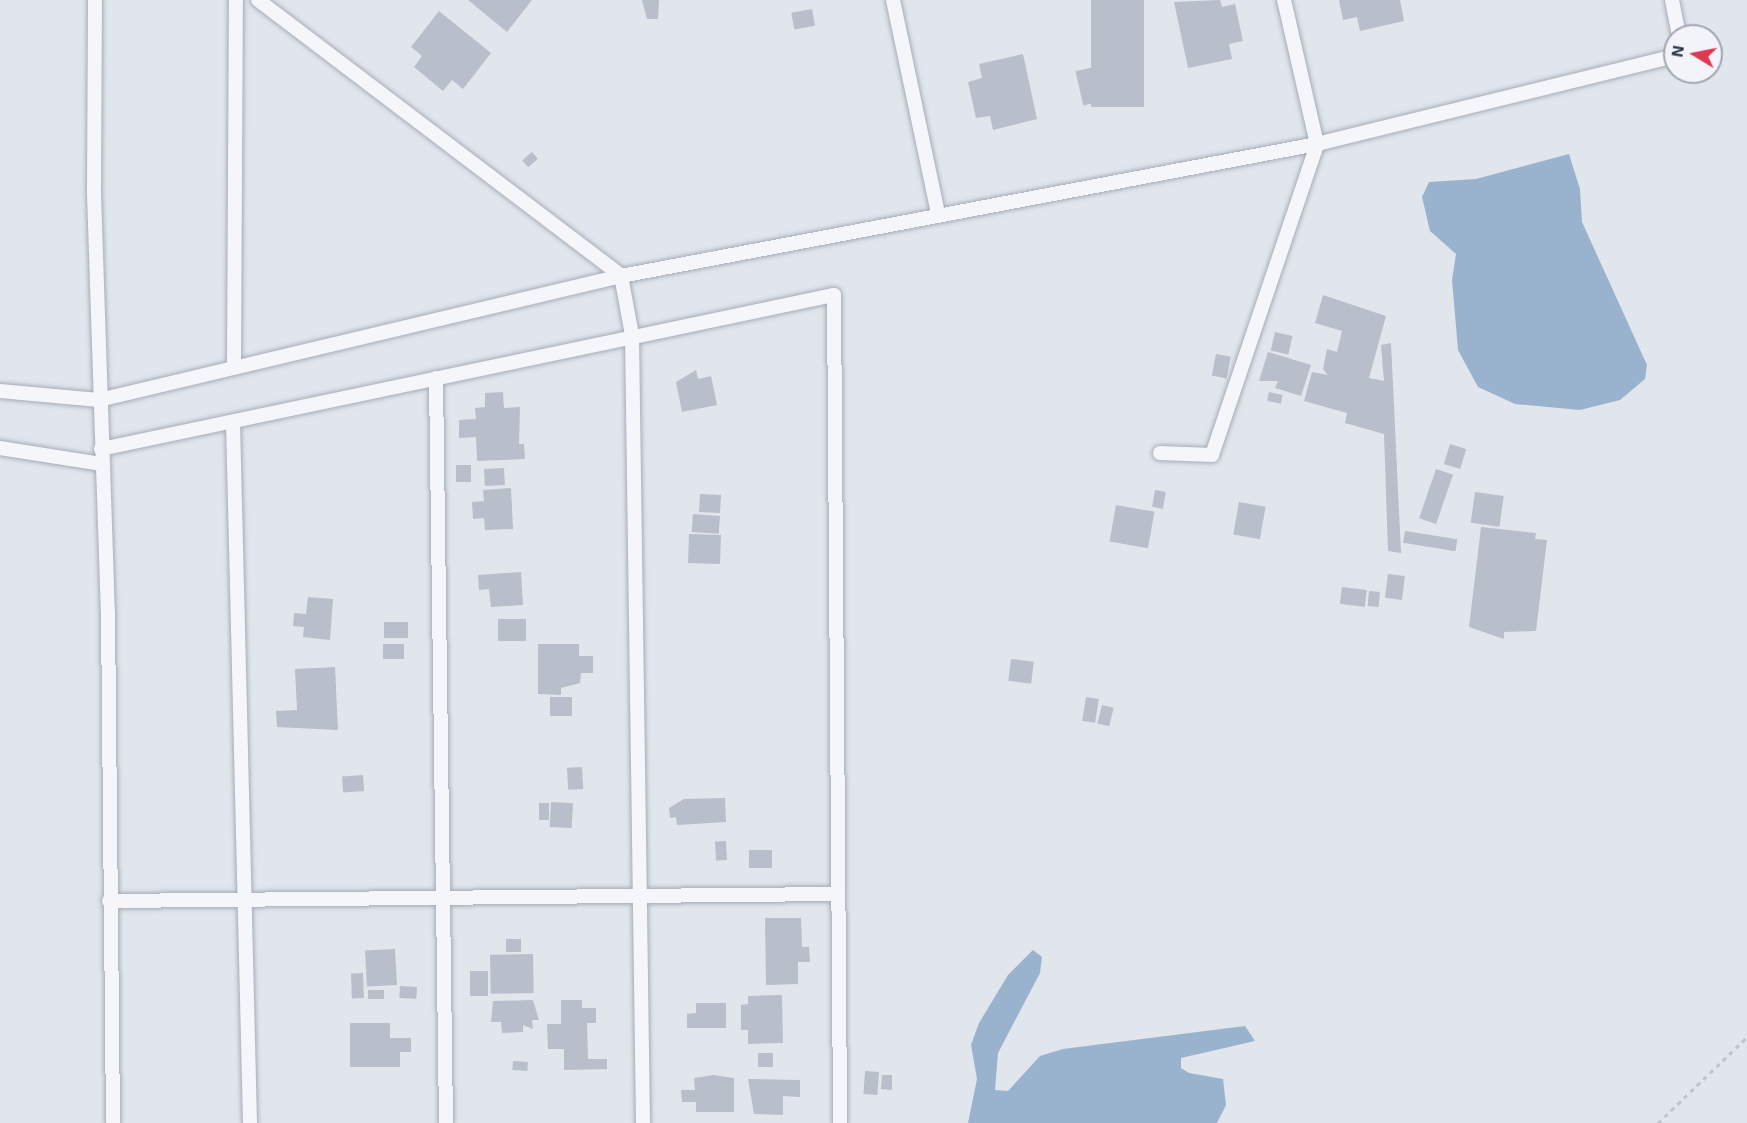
<!DOCTYPE html>
<html>
<head>
<meta charset="utf-8">
<style>
	body { margin:0 }
	#map { position:relative; width:1747px; height:1123px; overflow:hidden; background:#e1e5ec; font-family:"Exo 2",sans-serif }
	div>[style] { position:absolute }
	.water>* { inset:0; background:#99b3cf }
	.building>* { inset:0; background:#b8beca; transform-origin:0 0 }
	.path>* { height:3px; margin-top:-1.5px; transform-origin:0; background:repeating-linear-gradient(90deg,#bfc3ca 0 4.5px,transparent 0 9px) }
	.roads { filter:drop-shadow(0 0 2px #a5acb7) drop-shadow(0 0 2px #a5acb7) }
	.minor>* { height:14px; margin:-7px; padding:0 7px; transform-origin:7px; border-radius:7px; background:#f5f6f9 }
	span { translate:-50% -50%; white-space:nowrap; text-align:center; line-height:1.15; -webkit-text-stroke:4.5px #f2f4f9; paint-order:stroke }
	.north { position:absolute; left:1663px; top:24px; width:60px; height:60px; box-sizing:border-box; background:#f2f4f9; border:2px solid #a1a6b1; border-radius:50%; rotate:280deg; font-size:16px; font-weight:700; line-height:24px; text-align:center; color:#273246 }
	.north::after { content:''; display:block; margin:auto; width:21px; height:27px; background:#de3951; clip-path:polygon(50% 0,100% 100%,50% 72%,0 100%) }
</style>
</head>
<body>
<div id="map">
	<div class="water">
		<div style="clip-path:polygon(1569px 154px,1580px 189px,1582px 222px,1647px 365px,1645px 379px,1620px 400px,1580px 410px,1515px 404px,1478px 387px,1458px 350px,1452px 280px,1456px 254px,1430px 231px,1422px 197px,1429px 182px,1476px 179px)"></div>
		<div style="clip-path:polygon(1033px 950px,1042px 957px,1040px 973px,998px 1053px,995px 1090px,1008px 1091px,1040px 1056px,1063px 1049px,1245px 1026px,1255px 1041px,1181px 1058px,1181px 1068px,1189px 1073px,1223px 1079px,1226px 1105px,1217px 1123px,968px 1123px,977px 1079px,971px 1045px,979px 1023px,1008px 975px)"></div>
	</div>
	<div class="building">
		<div style="clip-path:polygon(468px 0,532px 0,507px 32px)"></div>
		<div style="clip-path:polygon(642px 0,659px 0,658px 19px,647px 19px)"></div>
		<div style="left:1091px;top:0;width:53px;height:107px"></div>
		<div style="clip-path:polygon(1220px 0,1222px 7px,1235px 4px,1243px 41px,1229px 44px,1232px 59px,1188px 68px,1174px 2px)"></div>
		<div style="clip-path:polygon(1339px 0,1400px 0,1404px 21px,1360px 31px,1357px 17px,1343px 20px)"></div>
		<div style="left:812px;top:9px;width:17px;height:21px;rotate:80deg"></div>
		<div style="clip-path:polygon(439px 11px,491px 53px,463px 89px,452px 80px,443px 91px,414px 67px,422px 56px,411px 47px)"></div>
		<div style="clip-path:polygon(1023px 54px,1037px 119px,993px 130px,990px 116px,976px 118px,968px 82px,982px 78px,979px 64px)"></div>
		<div style="left:1094px;top:67px;width:35px;height:19px;rotate:77deg"></div>
		<div style="left:532px;top:152px;width:9px;height:13px;rotate:49deg"></div>
		<div style="clip-path:polygon(1323px 295px,1386px 316px,1369px 378px,1384px 381px,1381px 345px,1391px 343px,1401px 553px,1388px 551px,1384px 434px,1345px 423px,1347px 413px,1304px 401px,1312px 372px,1328px 375px,1323px 369px,1327px 349px,1337px 352px,1342px 331px,1315px 323px)"></div>
		<div style="left:1275px;top:332px;width:18px;height:19px;rotate:13deg"></div>
		<div style="clip-path:polygon(1268px 352px,1311px 365px,1301px 396px,1275px 388px,1278px 381px,1259px 381px)"></div>
		<div style="left:1216px;top:354px;width:15px;height:22px;rotate:11deg"></div>
		<div style="clip-path:polygon(696px 370px,698px 379px,711px 376px,717px 405px,682px 412px,676px 382px)"></div>
		<div style="clip-path:polygon(503px 392px,504px 408px,520px 407px,519px 444px,524px 444px,525px 459px,477px 461px,476px 437px,459px 438px,459px 420px,476px 419px,475px 408px,485px 407px,485px 393px)"></div>
		<div style="left:1269px;top:392px;width:14px;height:9px;rotate:12deg"></div>
		<div style="left:1450px;top:444px;width:17px;height:21px;rotate:17deg"></div>
		<div style="left:456px;top:465px;width:15px;height:17px"></div>
		<div style="left:504px;top:468px;width:17px;height:20px;rotate:87deg"></div>
		<div style="left:1436px;top:469px;width:18px;height:52px;rotate:19deg"></div>
		<div style="clip-path:polygon(511px 488px,513px 529px,485px 530px,484px 518px,473px 519px,472px 502px,484px 501px,483px 490px)"></div>
		<div style="left:1155px;top:490px;width:11px;height:17px;rotate:10deg"></div>
		<div style="left:1475px;top:492px;width:29px;height:31px;rotate:8deg"></div>
		<div style="left:700px;top:494px;width:21px;height:18px;rotate:3deg"></div>
		<div style="left:1239px;top:502px;width:27px;height:33px;rotate:10deg"></div>
		<div style="left:1116px;top:505px;width:39px;height:37px;rotate:10deg"></div>
		<div style="left:693px;top:514px;width:27px;height:18px;rotate:4deg"></div>
		<div style="clip-path:polygon(1481px 527px,1536px 533px,1535px 539px,1547px 540px,1536px 631px,1504px 632px,1504px 639px,1469px 627px)"></div>
		<div style="left:1405px;top:531px;width:53px;height:12px;rotate:9deg"></div>
		<div style="left:689px;top:534px;width:32px;height:29px;rotate:2deg"></div>
		<div style="clip-path:polygon(521px 572px,523px 605px,491px 607px,489px 589px,479px 590px,478px 575px)"></div>
		<div style="left:1388px;top:574px;width:17px;height:24px;rotate:7deg"></div>
		<div style="left:1342px;top:587px;width:25px;height:17px;rotate:7deg"></div>
		<div style="left:1369px;top:591px;width:11px;height:15px;rotate:5deg"></div>
		<div style="clip-path:polygon(308px 597px,333px 599px,330px 640px,303px 637px,304px 627px,293px 626px,294px 613px,306px 614px)"></div>
		<div style="left:498px;top:619px;width:28px;height:22px"></div>
		<div style="left:384px;top:622px;width:24px;height:16px"></div>
		<div style="left:383px;top:644px;width:21px;height:15px"></div>
		<div style="clip-path:polygon(538px 644px,579px 644px,579px 656px,593px 656px,593px 673px,581px 673px,580px 683px,561px 688px,561px 695px,538px 694px)"></div>
		<div style="left:1011px;top:659px;width:23px;height:22px;rotate:7deg"></div>
		<div style="clip-path:polygon(335px 667px,338px 730px,277px 727px,276px 711px,297px 710px,295px 669px)"></div>
		<div style="left:572px;top:697px;width:19px;height:22px;rotate:90deg"></div>
		<div style="left:1086px;top:697px;width:13px;height:24px;rotate:9deg"></div>
		<div style="left:1102px;top:705px;width:12px;height:19px;rotate:14deg"></div>
		<div style="left:582px;top:767px;width:22px;height:15px;rotate:87deg"></div>
		<div style="left:363px;top:775px;width:16px;height:21px;rotate:86deg"></div>
		<div style="clip-path:polygon(725px 798px,726px 822px,677px 825px,676px 817px,670px 818px,669px 808px,684px 799px)"></div>
		<div style="left:551px;top:802px;width:22px;height:25px;rotate:3deg"></div>
		<div style="left:539px;top:803px;width:10px;height:17px"></div>
		<div style="left:726px;top:841px;width:19px;height:11px;rotate:87deg"></div>
		<div style="left:749px;top:850px;width:23px;height:18px"></div>
		<div style="clip-path:polygon(765px 918px,801px 918px,802px 947px,809px 947px,810px 962px,798px 962px,798px 984px,766px 985px)"></div>
		<div style="left:506px;top:939px;width:15px;height:13px"></div>
		<div style="left:395px;top:949px;width:36px;height:30px;rotate:87deg"></div>
		<div style="left:533px;top:954px;width:39px;height:43px;rotate:89deg"></div>
		<div style="left:470px;top:971px;width:18px;height:25px"></div>
		<div style="left:363px;top:973px;width:25px;height:12px;rotate:88deg"></div>
		<div style="left:400px;top:986px;width:17px;height:12px;rotate:3deg"></div>
		<div style="left:368px;top:990px;width:16px;height:9px"></div>
		<div style="clip-path:polygon(782px 995px,783px 1043px,748px 1044px,748px 1030px,741px 1030px,741px 1005px,748px 1004px,748px 996px)"></div>
		<div style="clip-path:polygon(533px 1000px,539px 1020px,532px 1020px,533px 1029px,523px 1025px,523px 1032px,502px 1033px,501px 1022px,491px 1022px,493px 1001px)"></div>
		<div style="clip-path:polygon(561px 1000px,582px 1000px,582px 1008px,596px 1008px,596px 1023px,587px 1023px,588px 1059px,607px 1059px,607px 1069px,564px 1070px,564px 1049px,548px 1049px,547px 1024px,561px 1024px)"></div>
		<div style="clip-path:polygon(696px 1003px,726px 1003px,726px 1028px,687px 1028px,687px 1014px,696px 1013px)"></div>
		<div style="clip-path:polygon(350px 1023px,390px 1023px,390px 1038px,411px 1038px,411px 1052px,400px 1052px,400px 1067px,350px 1067px)"></div>
		<div style="left:758px;top:1053px;width:15px;height:14px"></div>
		<div style="left:513px;top:1061px;width:15px;height:9px;rotate:4deg"></div>
		<div style="left:865px;top:1071px;width:14px;height:23px;rotate:4deg"></div>
		<div style="clip-path:polygon(713px 1075px,734px 1078px,734px 1112px,696px 1112px,696px 1102px,682px 1102px,681px 1090px,695px 1090px,694px 1078px)"></div>
		<div style="clip-path:polygon(882px 1075px,892px 1075px,892px 1090px,881px 1089px)"></div>
		<div style="clip-path:polygon(748px 1079px,800px 1080px,800px 1097px,783px 1096px,783px 1115px,754px 1114px)"></div>
	</div>
	<div class="path">
		<div style="left:1658px;top:1123px;width:124px;rotate:-44deg"></div>
	</div>
	<div class="roads">
		<div class="minor">
			<div style="left:95px;top:0;width:194px;rotate:90.3deg"></div>
			<div style="left:94px;top:194px;width:418px;rotate:88.1deg"></div>
			<div style="left:108px;top:612px;width:511px;rotate:89.44deg"></div>
			<div style="left:258px;top:0;width:456px;rotate:37.2deg"></div>
			<div style="left:621px;top:276px;width:60px;rotate:79.4deg"></div>
			<div style="left:632px;top:335px;width:788px;rotate:89.2deg"></div>
			<div style="left:893px;top:0;width:219px;rotate:78.1deg"></div>
			<div style="left:1672px;top:0;width:37px;rotate:79deg"></div>
			<div style="left:234px;top:366px;width:366px;rotate:-89.7deg"></div>
			<div style="left:436px;top:378px;width:745px;rotate:89.23deg"></div>
			<div style="left:0;top:391px;width:99px;rotate:5.2deg"></div>
			<div style="left:99px;top:400px;width:537px;rotate:-13.36deg"></div>
			<div style="left:621px;top:276px;width:708px;rotate:-10.74deg"></div>
			<div style="left:1317px;top:144px;width:369px;rotate:-13.8deg"></div>
			<div style="left:233px;top:422px;width:701px;rotate:88.61deg"></div>
			<div style="left:0;top:448px;width:102px;rotate:9deg"></div>
			<div style="left:101px;top:449px;width:749px;rotate:-11.87deg"></div>
			<div style="left:834px;top:295px;width:828px;rotate:89.58deg"></div>
			<div style="left:1160px;top:453px;width:52px;rotate:2.2deg"></div>
			<div style="left:1212px;top:455px;width:328px;rotate:-71.3deg"></div>
			<div style="left:1317px;top:144px;width:148px;rotate:-102.9deg"></div>
			<div style="left:109px;top:901px;width:728px;rotate:-0.55deg"></div>
		</div>
	</div>
	<div class="north">N</div>
</div>
</body>
</html>
